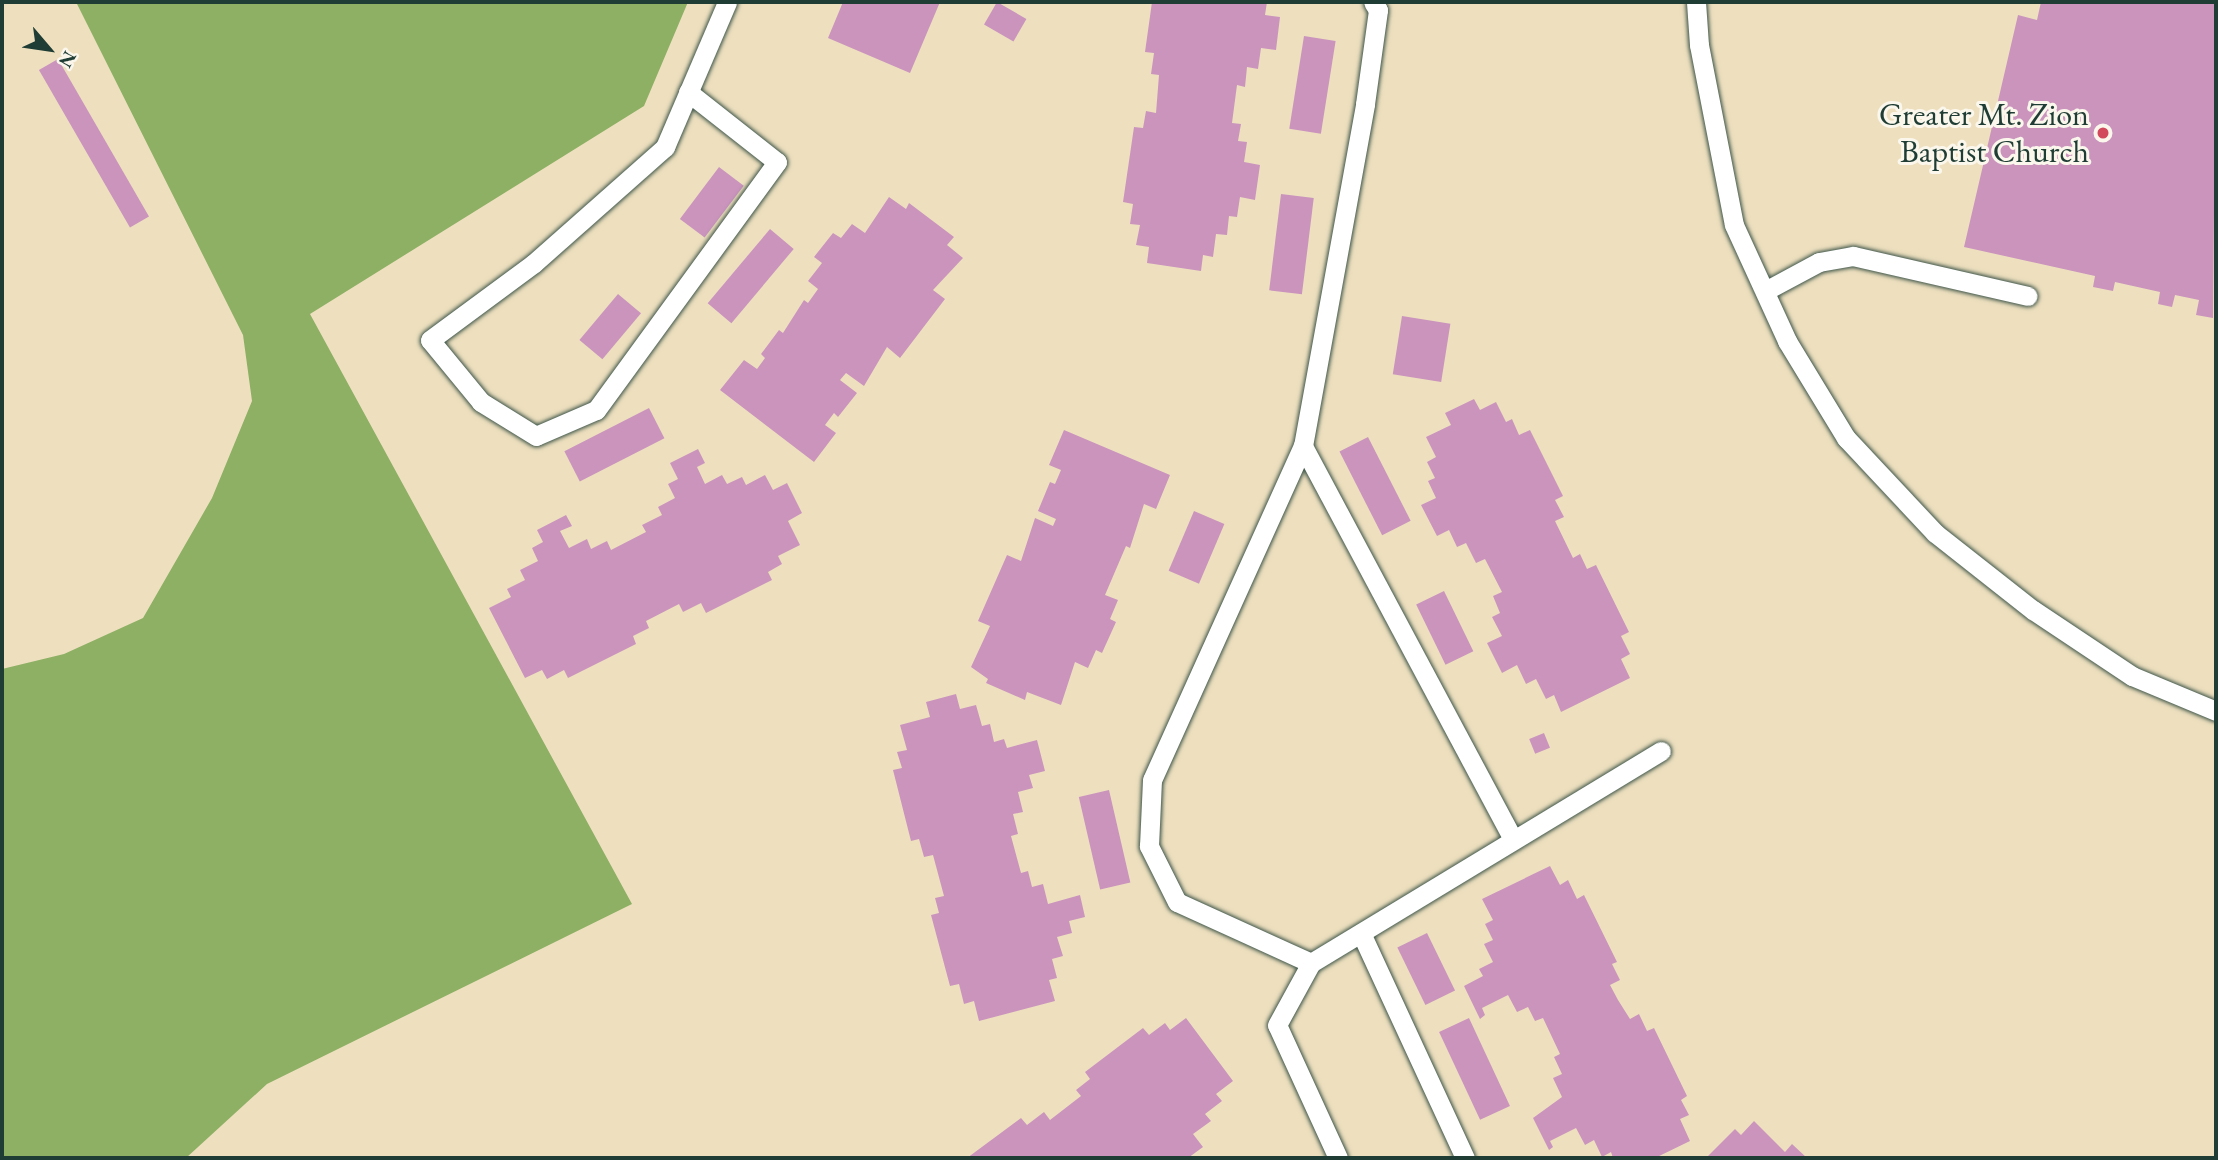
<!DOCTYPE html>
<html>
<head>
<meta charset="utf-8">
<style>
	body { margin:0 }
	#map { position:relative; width:2218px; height:1160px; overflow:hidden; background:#eee0bf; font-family:"EB Garamond",serif }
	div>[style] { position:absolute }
	.forest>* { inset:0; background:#8eb065 }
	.building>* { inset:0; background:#ca94bd; transform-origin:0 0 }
	.roads { filter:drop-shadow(0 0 2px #3e5549) drop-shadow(0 0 2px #3e5549) }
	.service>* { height:19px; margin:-9.5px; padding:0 9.5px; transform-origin:9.5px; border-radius:9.5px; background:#fff }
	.dots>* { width:19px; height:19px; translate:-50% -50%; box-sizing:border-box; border:4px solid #fbf7ec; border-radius:50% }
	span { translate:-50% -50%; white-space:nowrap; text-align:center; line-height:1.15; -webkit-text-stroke:6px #fbf7ec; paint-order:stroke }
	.poi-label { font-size:32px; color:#1f3d34 }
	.right { translate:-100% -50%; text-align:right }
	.frame { position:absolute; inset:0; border:4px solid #1f3d34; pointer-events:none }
	.north { position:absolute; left:14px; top:14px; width:70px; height:70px; -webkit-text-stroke:5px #fbf7ec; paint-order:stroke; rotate:119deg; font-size:19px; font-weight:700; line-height:28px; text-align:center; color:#1f3d34 }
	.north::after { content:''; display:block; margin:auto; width:24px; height:32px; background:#1f3d34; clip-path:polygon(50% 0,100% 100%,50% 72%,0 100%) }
</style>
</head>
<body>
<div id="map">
	<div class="forest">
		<div style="clip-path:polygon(76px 2px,688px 2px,644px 106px,310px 314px,632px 904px,267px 1084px,186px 1158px,2px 1158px,2px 669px,64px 654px,143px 618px,212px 498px,252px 401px,243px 335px)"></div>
	</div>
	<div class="building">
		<div style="clip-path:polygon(843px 2px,940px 2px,910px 73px,828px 38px)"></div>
		<div style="left:997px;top:2px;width:34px;height:26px;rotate:30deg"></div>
		<div style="clip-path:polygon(1152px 2px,1267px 2px,1265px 15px,1280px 17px,1276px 50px,1261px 48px,1258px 69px,1247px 67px,1245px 87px,1237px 85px,1232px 123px,1241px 124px,1238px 141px,1247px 142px,1244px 162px,1260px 165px,1255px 200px,1240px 197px,1237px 217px,1229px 216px,1227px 235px,1216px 234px,1213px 257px,1203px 255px,1201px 271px,1147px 263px,1149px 247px,1136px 245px,1140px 225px,1130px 224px,1133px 204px,1123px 202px,1134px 127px,1143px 128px,1146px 111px,1156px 113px,1159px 75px,1151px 74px,1154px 53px,1145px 52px)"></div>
		<div style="clip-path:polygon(2041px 2px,2216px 2px,2213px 318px,2196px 315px,2199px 300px,2175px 295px,2172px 307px,2158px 304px,2160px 292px,2115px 282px,2113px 291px,2093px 287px,2095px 276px,1964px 247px,2018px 15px,2037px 20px)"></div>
		<div style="left:1304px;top:36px;width:32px;height:94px;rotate:9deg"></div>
		<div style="left:58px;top:59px;width:182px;height:22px;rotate:60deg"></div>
		<div style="left:719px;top:167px;width:31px;height:65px;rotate:37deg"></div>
		<div style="left:1281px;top:194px;width:33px;height:97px;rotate:7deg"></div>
		<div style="clip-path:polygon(889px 197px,906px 209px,909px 203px,954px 237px,947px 245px,963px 258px,933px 290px,945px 299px,900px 358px,887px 347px,864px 386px,846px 373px,840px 380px,857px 393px,838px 417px,834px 413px,825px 425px,836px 433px,814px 462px,720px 390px,744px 360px,757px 369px,765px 358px,761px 354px,779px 330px,783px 333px,804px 300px,808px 303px,818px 289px,808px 281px,822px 263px,814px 257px,833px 233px,841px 238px,852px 224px,865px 233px)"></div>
		<div style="left:770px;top:229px;width:31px;height:97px;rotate:40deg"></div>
		<div style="left:618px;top:294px;width:30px;height:60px;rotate:40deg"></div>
		<div style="left:1402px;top:316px;width:49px;height:59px;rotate:9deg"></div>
		<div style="clip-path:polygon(1474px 399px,1480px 410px,1496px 402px,1506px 422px,1512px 419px,1519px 435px,1530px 430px,1563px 496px,1555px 500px,1564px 517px,1555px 521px,1573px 558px,1580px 554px,1587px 569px,1596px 565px,1629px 632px,1621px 636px,1630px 654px,1621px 659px,1630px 678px,1561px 712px,1554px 695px,1546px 699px,1536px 679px,1526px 684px,1517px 665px,1502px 673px,1487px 643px,1502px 636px,1492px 617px,1500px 613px,1493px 596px,1502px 592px,1485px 559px,1476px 563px,1466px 543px,1457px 547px,1449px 530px,1437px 536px,1421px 505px,1436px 498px,1428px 481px,1435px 478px,1427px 462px,1436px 457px,1426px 437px,1451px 425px,1445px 413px)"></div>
		<div style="left:649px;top:408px;width:34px;height:95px;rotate:63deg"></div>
		<div style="clip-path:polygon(1064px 430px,1170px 475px,1156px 509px,1144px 504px,1130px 548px,1126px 546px,1105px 595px,1118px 600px,1110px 619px,1116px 622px,1102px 653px,1096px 650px,1088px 668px,1075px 662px,1061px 705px,1027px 692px,1025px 700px,986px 683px,988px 679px,971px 667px,990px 626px,978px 621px,1007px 555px,1021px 561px,1035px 518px,1053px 526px,1056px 519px,1038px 511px,1050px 482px,1055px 484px,1061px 470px,1049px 465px)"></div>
		<div style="left:1368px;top:437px;width:94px;height:32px;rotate:63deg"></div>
		<div style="clip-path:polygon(698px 449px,705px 463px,697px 467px,705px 484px,722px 475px,727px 484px,742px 477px,746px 485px,765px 475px,773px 490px,787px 483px,802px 513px,788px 521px,800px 545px,778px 556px,782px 564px,768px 572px,772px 580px,706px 613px,701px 603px,683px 612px,679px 604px,646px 621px,649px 628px,633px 636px,636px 644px,568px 678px,564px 670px,547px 679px,542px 670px,525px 678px,489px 608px,511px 597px,507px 589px,525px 580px,520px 570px,538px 561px,532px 548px,543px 542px,537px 530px,566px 515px,572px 526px,560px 531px,569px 548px,587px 539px,591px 549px,607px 541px,611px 550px,646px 532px,642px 525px,662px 515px,658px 507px,675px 498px,668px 484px,678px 479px,670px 463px)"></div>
		<div style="left:1194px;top:511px;width:33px;height:65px;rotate:23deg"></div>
		<div style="left:1444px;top:591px;width:67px;height:31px;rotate:64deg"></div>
		<div style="clip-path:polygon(956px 694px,960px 709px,976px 705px,982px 726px,990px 724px,994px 742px,1004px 739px,1007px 748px,1037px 740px,1045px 771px,1029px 775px,1033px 788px,1018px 792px,1023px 812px,1013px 814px,1018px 834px,1011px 836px,1021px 873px,1028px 871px,1032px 887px,1043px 884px,1048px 904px,1080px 895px,1085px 917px,1069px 921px,1072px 933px,1057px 937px,1063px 956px,1052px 959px,1057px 978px,1049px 980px,1055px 1001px,979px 1021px,974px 1001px,964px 1004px,959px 984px,950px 986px,931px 915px,939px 913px,935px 898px,944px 896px,933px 855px,924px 857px,919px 839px,911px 841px,893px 770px,902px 768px,897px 752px,907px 750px,900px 725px,930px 717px,926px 702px)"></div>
		<div style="left:1544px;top:733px;width:16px;height:16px;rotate:68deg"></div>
		<div style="left:1109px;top:790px;width:95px;height:31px;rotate:77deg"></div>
		<div style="clip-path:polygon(1550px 866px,1560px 885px,1568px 880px,1577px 899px,1584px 895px,1617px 962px,1612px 964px,1620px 980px,1610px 985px,1618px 1000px,1630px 1019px,1639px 1014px,1647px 1031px,1654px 1028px,1687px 1096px,1681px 1100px,1689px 1115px,1680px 1119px,1690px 1141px,1655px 1158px,1613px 1158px,1611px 1152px,1602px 1157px,1594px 1140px,1585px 1145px,1576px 1128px,1550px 1141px,1553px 1147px,1549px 1150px,1533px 1118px,1562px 1097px,1553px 1078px,1562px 1074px,1554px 1057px,1560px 1054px,1543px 1018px,1535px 1021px,1528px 1007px,1517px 1012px,1508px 995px,1482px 1008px,1485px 1015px,1480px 1019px,1464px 986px,1483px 976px,1479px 969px,1493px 962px,1484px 944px,1493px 940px,1485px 924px,1493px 920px,1482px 899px)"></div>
		<div style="left:1427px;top:933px;width:64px;height:33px;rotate:64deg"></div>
		<div style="clip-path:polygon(1186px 1018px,1233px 1081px,1216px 1094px,1222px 1101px,1205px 1114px,1211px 1121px,1193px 1134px,1203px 1147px,1188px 1158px,967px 1158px,1021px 1118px,1027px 1125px,1044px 1112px,1050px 1120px,1081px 1096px,1076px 1090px,1090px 1079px,1085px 1072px,1143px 1028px,1149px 1035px,1165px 1023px,1170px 1030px)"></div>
		<div style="left:1469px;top:1018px;width:97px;height:33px;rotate:65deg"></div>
		<div style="clip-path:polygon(1754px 1121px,1785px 1152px,1792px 1144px,1807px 1158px,1706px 1158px,1735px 1129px,1741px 1135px)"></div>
	</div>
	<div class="roads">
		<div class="service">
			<div style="left:1696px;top:2px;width:43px;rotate:86deg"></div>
			<div style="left:1699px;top:45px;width:183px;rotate:79deg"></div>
			<div style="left:1734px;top:225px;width:128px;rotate:65.4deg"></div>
			<div style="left:1787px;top:341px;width:114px;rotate:58.7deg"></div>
			<div style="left:1846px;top:438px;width:130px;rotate:46.9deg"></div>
			<div style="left:1935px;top:533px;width:125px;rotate:38.2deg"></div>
			<div style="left:2033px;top:610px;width:119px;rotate:33.7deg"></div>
			<div style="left:2132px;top:676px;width:91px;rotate:22.6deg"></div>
			<div style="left:688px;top:92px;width:113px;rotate:38.2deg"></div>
			<div style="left:777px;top:162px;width:307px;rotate:126.1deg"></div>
			<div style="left:596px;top:410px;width:65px;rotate:156.6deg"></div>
			<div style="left:536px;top:436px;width:65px;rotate:-148.3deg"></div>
			<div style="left:481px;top:402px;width:80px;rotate:-129.4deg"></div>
			<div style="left:430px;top:340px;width:129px;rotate:-36.5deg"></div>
			<div style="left:534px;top:263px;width:175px;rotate:-41.5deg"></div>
			<div style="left:665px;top:147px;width:158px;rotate:-66.8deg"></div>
			<div style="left:1765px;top:291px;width:61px;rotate:-28.2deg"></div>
			<div style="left:1819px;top:262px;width:35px;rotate:-10deg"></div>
			<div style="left:1853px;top:256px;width:179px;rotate:12.9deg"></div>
			<div style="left:1303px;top:446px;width:446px;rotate:61.9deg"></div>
			<div style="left:1361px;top:933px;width:248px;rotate:65.2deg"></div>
			<div style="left:1311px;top:963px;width:147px;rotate:-155.5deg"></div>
			<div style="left:1177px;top:902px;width:63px;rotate:-116.6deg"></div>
			<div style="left:1149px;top:846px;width:66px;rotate:-87.4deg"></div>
			<div style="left:1152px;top:780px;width:367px;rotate:-65.7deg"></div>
			<div style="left:1303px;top:446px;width:348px;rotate:-79.7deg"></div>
			<div style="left:1365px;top:104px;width:95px;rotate:-82.1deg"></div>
			<div style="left:1378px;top:10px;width:9px;rotate:-122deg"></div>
			<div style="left:1338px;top:1158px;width:146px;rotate:-114.6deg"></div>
			<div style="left:1277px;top:1025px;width:71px;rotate:-61.3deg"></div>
			<div style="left:1311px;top:963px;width:409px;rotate:-31.2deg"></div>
		</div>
	</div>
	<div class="dots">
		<div style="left:2103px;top:133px;background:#d1495b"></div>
	</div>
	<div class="poi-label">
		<span class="right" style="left:2089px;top:133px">Greater Mt. Zion<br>Baptist Church</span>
	</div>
	<div class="frame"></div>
	<div class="north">N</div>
</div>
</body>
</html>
